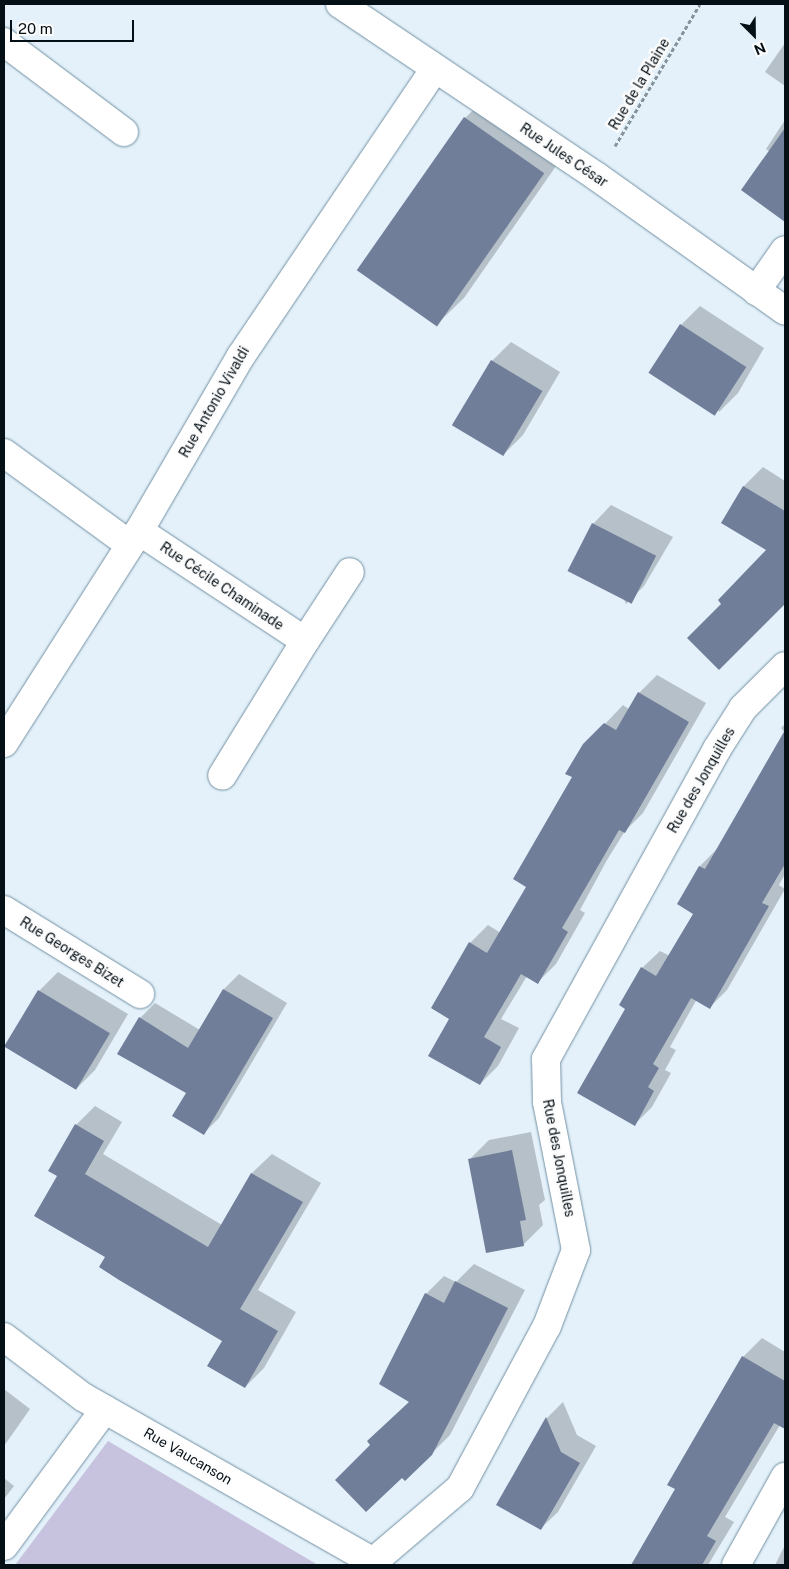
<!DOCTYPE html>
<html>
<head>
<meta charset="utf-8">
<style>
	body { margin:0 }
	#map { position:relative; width:789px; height:1569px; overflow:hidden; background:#e4f1fa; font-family:"Public Sans",sans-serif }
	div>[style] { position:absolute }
	.green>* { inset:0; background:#c7c3de }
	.shadow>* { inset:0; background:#0003 }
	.building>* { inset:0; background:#707e9a; transform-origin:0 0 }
	.path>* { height:3px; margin-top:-1.5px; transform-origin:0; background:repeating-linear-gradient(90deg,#87939b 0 4px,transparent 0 6.5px) }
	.roads { filter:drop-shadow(0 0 1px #7290a4) drop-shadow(0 0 1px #7290a4) }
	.minor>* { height:28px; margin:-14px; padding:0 14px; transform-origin:14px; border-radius:14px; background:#fff }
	span { translate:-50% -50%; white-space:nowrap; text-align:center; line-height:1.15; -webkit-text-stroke:5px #fcfcfc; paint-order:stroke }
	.street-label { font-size:14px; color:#040f16 }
	.frame { position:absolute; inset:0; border:5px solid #040f16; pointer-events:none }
	.north { position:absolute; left:729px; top:10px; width:50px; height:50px; -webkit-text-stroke:4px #fcfcfc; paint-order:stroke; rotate:157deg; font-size:14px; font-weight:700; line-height:20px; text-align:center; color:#040f16 }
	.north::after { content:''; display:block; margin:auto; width:18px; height:22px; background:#040f16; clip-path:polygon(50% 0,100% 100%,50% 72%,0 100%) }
	.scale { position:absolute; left:10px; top:20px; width:124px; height:22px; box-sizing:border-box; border:2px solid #040f16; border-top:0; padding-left:6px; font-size:15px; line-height:18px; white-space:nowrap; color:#040f16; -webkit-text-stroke:4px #fcfcfc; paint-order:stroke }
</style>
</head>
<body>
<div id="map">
	<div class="green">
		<div style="clip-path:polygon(108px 1441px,318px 1565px,15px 1565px)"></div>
	</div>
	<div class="shadow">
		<div style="clip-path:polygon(785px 43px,785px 86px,765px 72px)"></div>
		<div style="clip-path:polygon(492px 92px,570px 146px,464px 298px,437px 324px,465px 118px)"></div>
		<div style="clip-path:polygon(785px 120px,785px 207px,778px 215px,770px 152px,766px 149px)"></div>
		<div style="clip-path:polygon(700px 306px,764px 348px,738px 393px,719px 412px,681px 325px)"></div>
		<div style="clip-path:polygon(511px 342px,560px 372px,523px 435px,504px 454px,492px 361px)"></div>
		<div style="clip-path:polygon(763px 467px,785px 481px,785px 601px,719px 668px,723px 604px,768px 550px,723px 523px,744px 486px)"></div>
		<div style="clip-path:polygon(611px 505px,673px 537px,644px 586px,626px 604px,593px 524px)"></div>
		<div style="clip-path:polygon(657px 675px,706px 703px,643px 813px,625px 831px,607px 860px,580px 910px,585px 913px,556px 964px,538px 982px,527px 976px,501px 1019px,519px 1028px,498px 1066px,480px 1084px,451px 1018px,470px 943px,488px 925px,501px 933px,528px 887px,605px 724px,623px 705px,629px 709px,639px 693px)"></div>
		<div style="clip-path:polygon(785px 724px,785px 733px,781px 728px)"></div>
		<div style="clip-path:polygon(783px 749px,785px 874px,779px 885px,785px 889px,727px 990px,710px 1007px,697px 999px,670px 1047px,676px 1050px,665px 1070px,671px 1073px,652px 1107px,635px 1124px,627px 1009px,642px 968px,660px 951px,670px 956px,695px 913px,679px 904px,700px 866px,718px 848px)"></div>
		<div style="clip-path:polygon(58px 972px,128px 1014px,95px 1070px,76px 1089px,39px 991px)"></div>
		<div style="clip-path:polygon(239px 974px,287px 1003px,219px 1118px,204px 1133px,187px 1092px,140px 1018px,155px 1003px,200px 1030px,224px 989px)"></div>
		<div style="clip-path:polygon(95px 1106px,122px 1122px,103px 1154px,222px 1225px,252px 1173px,272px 1154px,321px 1183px,258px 1290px,296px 1312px,264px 1368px,245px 1387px,223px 1340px,106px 1256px,58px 1175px,76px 1125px)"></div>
		<div style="clip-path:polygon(531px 1132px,545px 1200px,539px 1205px,543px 1225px,523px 1245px,470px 1159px,489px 1140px)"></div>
		<div style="clip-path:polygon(474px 1264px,525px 1290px,450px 1435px,405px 1480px,372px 1445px,410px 1401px,426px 1294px,444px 1276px,456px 1282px)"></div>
		<div style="clip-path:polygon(762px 1338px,785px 1352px,785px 1425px,780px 1425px,725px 1517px,734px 1522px,708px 1565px,629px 1565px,633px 1564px,677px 1489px,743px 1357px)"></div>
		<div style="clip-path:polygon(4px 1389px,30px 1409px,4px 1446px)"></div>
		<div style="clip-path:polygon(563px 1402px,577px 1435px,596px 1446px,558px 1512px,541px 1528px,498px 1505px,547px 1418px)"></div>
		<div style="clip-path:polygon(4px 1478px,14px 1486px,4px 1499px)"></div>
		<div style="clip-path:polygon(785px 1545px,785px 1565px,775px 1565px)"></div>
	</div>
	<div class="building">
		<div style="left:464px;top:117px;width:98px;height:187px;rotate:35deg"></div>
		<div style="clip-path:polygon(785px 128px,785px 222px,741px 190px)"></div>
		<div style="left:680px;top:324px;width:79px;height:58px;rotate:33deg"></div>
		<div style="left:491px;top:360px;width:60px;height:76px;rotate:31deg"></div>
		<div style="clip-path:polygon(743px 486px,785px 511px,785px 604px,719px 670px,687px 638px,721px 604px,718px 600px,766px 550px,721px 523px)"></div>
		<div style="left:592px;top:523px;width:72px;height:54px;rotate:27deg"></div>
		<div style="clip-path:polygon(638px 692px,689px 722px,625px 833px,619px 830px,590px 880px,562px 928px,568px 932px,538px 984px,521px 974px,484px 1037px,501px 1047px,480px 1085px,428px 1056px,449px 1019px,431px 1008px,469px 942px,487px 953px,526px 887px,513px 879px,572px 777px,565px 774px,583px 744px,604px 723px,616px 730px)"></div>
		<div style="clip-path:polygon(785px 730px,785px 864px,762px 903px,769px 906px,710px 1009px,691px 998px,653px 1064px,659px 1068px,648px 1087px,654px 1091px,635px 1126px,577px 1093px,625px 1009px,619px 1005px,641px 967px,656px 976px,693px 914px,677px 904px,699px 866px,705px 869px)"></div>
		<div style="clip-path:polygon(223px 989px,273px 1018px,204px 1135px,172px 1116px,186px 1093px,117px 1054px,139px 1017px,188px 1048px)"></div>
		<div style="left:38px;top:990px;width:84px;height:66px;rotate:31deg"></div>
		<div style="clip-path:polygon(75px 1124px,104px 1141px,85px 1174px,208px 1247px,251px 1173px,303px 1202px,240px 1309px,278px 1331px,245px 1388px,207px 1366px,222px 1341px,119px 1280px,99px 1267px,105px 1257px,34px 1216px,57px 1176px,48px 1171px)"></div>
		<div style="clip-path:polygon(512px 1150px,526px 1220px,520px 1221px,524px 1246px,486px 1253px,468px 1159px)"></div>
		<div style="clip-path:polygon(455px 1281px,508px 1308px,432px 1455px,405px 1481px,402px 1478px,366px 1512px,335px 1480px,370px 1445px,367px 1441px,409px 1402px,379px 1384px,425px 1293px,444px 1303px)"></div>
		<div style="clip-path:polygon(742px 1356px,785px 1381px,785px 1429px,774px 1423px,707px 1536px,716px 1541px,702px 1565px,631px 1565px,675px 1489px,667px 1485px)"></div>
		<div style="clip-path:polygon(546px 1417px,561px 1452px,580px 1463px,541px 1530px,496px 1505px)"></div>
	</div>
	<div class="path">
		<div style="left:615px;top:146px;width:165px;rotate:-59.1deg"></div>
	</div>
	<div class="roads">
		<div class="minor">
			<div style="left:340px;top:4px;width:308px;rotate:33.9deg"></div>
			<div style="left:596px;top:176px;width:232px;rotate:35.5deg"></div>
			<div style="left:4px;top:42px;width:150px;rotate:36.9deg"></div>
			<div style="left:756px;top:291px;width:50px;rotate:-54.7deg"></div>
			<div style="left:4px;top:453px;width:156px;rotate:36.1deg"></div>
			<div style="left:139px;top:531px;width:199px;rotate:33.5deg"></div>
			<div style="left:305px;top:641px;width:158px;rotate:121.6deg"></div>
			<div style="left:305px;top:641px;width:82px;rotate:-56.9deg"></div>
			<div style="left:4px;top:743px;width:251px;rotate:-57.5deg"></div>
			<div style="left:139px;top:531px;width:203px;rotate:-59.8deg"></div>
			<div style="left:241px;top:356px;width:347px;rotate:-56deg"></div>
			<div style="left:4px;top:910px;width:160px;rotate:31.7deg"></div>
			<div style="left:4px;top:1337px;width:99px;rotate:37.2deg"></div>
			<div style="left:83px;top:1397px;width:340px;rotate:29.6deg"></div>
			<div style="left:4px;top:1546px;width:170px;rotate:-53.6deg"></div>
			<div style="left:373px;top:1562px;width:114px;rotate:-40.4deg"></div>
			<div style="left:460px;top:1488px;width:184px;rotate:-61.8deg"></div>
			<div style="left:547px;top:1326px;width:81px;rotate:-69.1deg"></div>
			<div style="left:576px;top:1250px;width:151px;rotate:-101.1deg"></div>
			<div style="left:547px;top:1102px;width:43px;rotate:-91.3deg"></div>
			<div style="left:546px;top:1059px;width:354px;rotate:-61.1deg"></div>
			<div style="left:717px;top:749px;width:49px;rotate:-57.6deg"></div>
			<div style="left:743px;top:708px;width:59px;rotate:-45deg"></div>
			<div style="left:736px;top:1565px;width:101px;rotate:-60.9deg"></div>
		</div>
	</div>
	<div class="street-label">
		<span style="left:639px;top:84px;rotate:-59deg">Rue de la Plaine</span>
		<span style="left:564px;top:155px;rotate:34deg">Rue Jules César</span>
		<span style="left:214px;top:402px;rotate:-60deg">Rue Antonio Vivaldi</span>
		<span style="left:222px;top:586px;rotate:34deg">Rue Cécile Chaminade</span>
		<span style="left:701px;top:780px;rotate:-60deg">Rue des Jonquilles</span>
		<span style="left:72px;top:952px;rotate:32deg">Rue Georges Bizet</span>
		<span style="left:559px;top:1158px;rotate:79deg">Rue des Jonquilles</span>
		<span style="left:188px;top:1456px;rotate:30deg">Rue Vaucanson</span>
	</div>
	<div class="frame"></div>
	<div class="north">N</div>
	<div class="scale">20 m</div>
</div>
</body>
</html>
